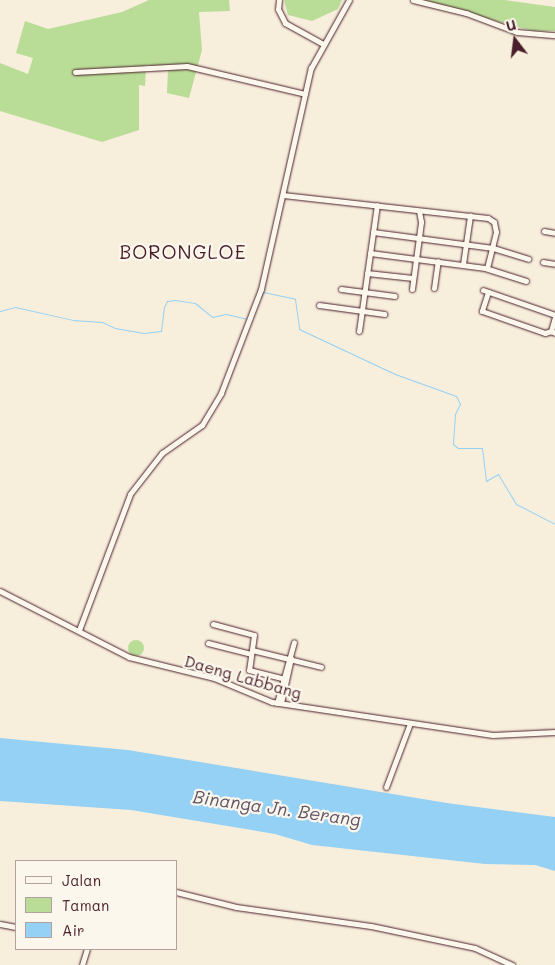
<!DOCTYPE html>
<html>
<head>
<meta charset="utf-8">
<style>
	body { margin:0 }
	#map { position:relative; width:555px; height:965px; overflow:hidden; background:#f8eedc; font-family:Mali,sans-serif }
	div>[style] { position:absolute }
	.green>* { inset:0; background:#b9dd97 }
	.round { border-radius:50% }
	.water>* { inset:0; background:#94d1f5 }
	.stream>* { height:1px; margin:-0.5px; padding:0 0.5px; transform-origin:0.5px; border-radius:0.5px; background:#94d1f5 }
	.roads { filter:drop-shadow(0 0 1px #4a1f2b) drop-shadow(0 0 1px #4a1f2b) }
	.minor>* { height:5px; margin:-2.5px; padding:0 2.5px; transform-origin:2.5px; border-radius:2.5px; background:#fbf7ec }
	span { translate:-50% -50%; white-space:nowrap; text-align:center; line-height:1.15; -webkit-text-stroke:4.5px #fbf7ec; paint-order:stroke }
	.street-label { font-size:16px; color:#4a1f2b }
	.water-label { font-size:18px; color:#605468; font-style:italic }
	.quarter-label { font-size:19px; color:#4a1f2b; letter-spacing:1px }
	.legend { position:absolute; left:15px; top:860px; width:162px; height:90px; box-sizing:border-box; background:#fbf7ec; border:1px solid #b4a19f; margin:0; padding:6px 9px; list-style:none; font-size:15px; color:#4a1f2b }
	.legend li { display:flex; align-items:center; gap:10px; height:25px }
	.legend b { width:25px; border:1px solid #b4a19f }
	.north { position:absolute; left:490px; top:15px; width:50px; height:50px; -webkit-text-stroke:4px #fbf7ec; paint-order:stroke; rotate:345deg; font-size:14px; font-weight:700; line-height:20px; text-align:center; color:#4a1f2b }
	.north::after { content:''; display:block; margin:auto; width:18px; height:22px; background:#4a1f2b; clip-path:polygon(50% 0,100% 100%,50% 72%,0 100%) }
</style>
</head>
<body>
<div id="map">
	<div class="green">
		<div style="clip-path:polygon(149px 0,229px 0,230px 11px,199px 12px,202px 50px,189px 98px,167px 93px,168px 69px,146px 65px,145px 86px,139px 85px,139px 130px,102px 142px,0 111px,0 63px,28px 74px,33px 58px,16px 53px,25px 21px,48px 29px,122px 12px)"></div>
		<div style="clip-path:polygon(284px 0,342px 0,338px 9px,312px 21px,288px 15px)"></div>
		<div style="clip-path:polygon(418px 0,504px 0,555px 7px,555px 31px,533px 31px)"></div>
		<div class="round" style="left:128px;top:640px;width:16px;height:16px"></div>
	</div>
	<div class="water">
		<div style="clip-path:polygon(0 738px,128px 750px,447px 803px,555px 817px,555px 871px,535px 865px,485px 864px,312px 845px,275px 834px,131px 810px,0 801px)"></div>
	</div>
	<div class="stream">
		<div style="left:261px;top:297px;width:5px;rotate:-68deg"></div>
		<div style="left:263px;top:292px;width:33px;rotate:12deg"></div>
		<div style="left:295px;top:299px;width:30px;rotate:82deg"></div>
		<div style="left:299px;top:329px;width:106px;rotate:25.1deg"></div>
		<div style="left:395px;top:374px;width:65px;rotate:19.8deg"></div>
		<div style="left:456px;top:396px;width:9px;rotate:63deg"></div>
		<div style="left:460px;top:404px;width:11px;rotate:117deg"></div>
		<div style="left:455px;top:414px;width:30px;rotate:94deg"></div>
		<div style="left:453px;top:444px;width:6px;rotate:39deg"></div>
		<div style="left:458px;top:448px;width:24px"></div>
		<div style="left:482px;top:448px;width:33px;rotate:83deg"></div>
		<div style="left:486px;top:481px;width:14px;rotate:-30deg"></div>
		<div style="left:498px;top:474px;width:35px;rotate:59deg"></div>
		<div style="left:516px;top:504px;width:44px;rotate:27.1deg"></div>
		<div style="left:0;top:311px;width:16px;rotate:-15deg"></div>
		<div style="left:15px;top:307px;width:59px;rotate:12.6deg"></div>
		<div style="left:73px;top:320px;width:29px;rotate:4deg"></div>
		<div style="left:102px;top:322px;width:14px;rotate:25deg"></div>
		<div style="left:115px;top:328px;width:29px;rotate:10deg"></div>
		<div style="left:144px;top:333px;width:17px;rotate:-7deg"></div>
		<div style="left:161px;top:331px;width:24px;rotate:-83deg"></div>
		<div style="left:164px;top:307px;width:7px;rotate:-63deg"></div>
		<div style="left:167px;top:301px;width:8px;rotate:-7deg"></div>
		<div style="left:175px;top:300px;width:20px;rotate:9deg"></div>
		<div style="left:195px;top:303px;width:22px;rotate:39deg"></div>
		<div style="left:212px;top:317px;width:14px;rotate:-12deg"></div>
		<div style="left:226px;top:314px;width:22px;rotate:13deg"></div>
	</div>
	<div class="roads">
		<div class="minor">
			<div style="left:279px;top:0;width:9px;rotate:96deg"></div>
			<div style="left:278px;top:9px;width:16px;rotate:63deg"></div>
			<div style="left:285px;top:23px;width:43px;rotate:28.9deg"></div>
			<div style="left:413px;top:0;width:55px;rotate:13.8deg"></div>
			<div style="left:466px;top:13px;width:54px;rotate:20.4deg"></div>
			<div style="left:517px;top:32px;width:38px;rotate:5deg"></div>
			<div style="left:75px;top:72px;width:112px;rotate:-3.1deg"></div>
			<div style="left:187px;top:66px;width:121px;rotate:13.3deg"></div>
			<div style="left:283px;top:195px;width:206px;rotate:6.4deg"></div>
			<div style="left:488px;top:218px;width:7px;rotate:34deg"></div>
			<div style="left:494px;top:222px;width:10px;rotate:79deg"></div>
			<div style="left:496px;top:232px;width:37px;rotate:104deg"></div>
			<div style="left:544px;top:231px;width:11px;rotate:10deg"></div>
			<div style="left:373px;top:232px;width:121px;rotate:7.6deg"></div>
			<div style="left:493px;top:248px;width:37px;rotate:17deg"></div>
			<div style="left:370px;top:253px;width:116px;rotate:7.4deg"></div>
			<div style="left:485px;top:268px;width:43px;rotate:17.6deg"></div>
			<div style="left:543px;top:262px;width:12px;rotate:9deg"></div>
			<div style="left:463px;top:264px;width:49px;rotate:-81.7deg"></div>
			<div style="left:367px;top:273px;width:46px;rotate:6.2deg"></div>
			<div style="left:434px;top:288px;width:27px;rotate:-82deg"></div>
			<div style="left:341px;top:289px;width:54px;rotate:7.4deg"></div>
			<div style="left:412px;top:289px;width:68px;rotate:-82.3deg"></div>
			<div style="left:421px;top:222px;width:11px;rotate:-100deg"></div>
			<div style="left:483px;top:290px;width:76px;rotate:19.1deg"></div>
			<div style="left:488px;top:292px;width:20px;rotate:108deg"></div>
			<div style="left:482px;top:311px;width:67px;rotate:19.2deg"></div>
			<div style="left:545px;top:333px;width:6px;rotate:-18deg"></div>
			<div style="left:319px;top:305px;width:66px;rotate:7.9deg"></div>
			<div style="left:555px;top:317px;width:15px;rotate:106deg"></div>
			<div style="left:551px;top:331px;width:4px;rotate:27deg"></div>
			<div style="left:359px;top:331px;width:127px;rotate:-81.9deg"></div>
			<div style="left:0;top:591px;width:145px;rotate:27.1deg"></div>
			<div style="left:129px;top:657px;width:88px;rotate:13.9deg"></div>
			<div style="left:214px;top:678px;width:63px;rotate:22.5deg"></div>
			<div style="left:272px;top:702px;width:223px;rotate:8.5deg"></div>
			<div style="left:493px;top:735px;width:62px;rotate:-2.8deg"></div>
			<div style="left:213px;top:624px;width:42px;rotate:15deg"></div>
			<div style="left:254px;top:635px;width:35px;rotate:98deg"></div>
			<div style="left:249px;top:670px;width:38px;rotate:14deg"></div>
			<div style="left:79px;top:630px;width:145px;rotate:-69.4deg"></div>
			<div style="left:130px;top:494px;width:52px;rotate:-52deg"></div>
			<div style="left:162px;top:453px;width:49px;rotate:-35deg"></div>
			<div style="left:202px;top:425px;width:37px;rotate:-59deg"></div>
			<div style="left:221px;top:393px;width:111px;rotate:-69deg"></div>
			<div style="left:261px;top:289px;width:227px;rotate:-77.3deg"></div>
			<div style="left:311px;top:68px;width:78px;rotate:-60.8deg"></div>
			<div style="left:208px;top:643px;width:44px;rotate:14.3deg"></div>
			<div style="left:252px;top:650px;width:71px;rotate:13.8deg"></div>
			<div style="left:277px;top:703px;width:63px;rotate:-74.4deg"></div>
			<div style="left:281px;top:703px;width:46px;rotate:-77.5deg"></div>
			<div style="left:386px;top:787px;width:68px;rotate:-69.4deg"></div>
			<div style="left:176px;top:892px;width:62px;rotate:14deg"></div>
			<div style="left:236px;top:907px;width:136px;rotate:8deg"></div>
			<div style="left:371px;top:926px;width:106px;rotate:11.9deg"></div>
			<div style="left:475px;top:948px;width:41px;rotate:24.7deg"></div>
			<div style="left:0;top:924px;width:16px;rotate:11deg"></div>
			<div style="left:82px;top:965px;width:17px;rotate:-73deg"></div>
		</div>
	</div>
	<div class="street-label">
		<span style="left:243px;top:677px;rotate:16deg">Daeng Labbang</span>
	</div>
	<div class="water-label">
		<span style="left:277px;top:808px;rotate:8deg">Binanga Jn. Berang</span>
	</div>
	<div class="quarter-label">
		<span style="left:183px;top:252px">BORONGLOE</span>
	</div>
	<ul class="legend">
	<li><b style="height:6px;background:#fbf7ec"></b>Jalan</li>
	<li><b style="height:14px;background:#b9dd97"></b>Taman</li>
	<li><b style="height:14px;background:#94d1f5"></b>Air</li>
	</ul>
	<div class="north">U</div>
</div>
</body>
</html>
